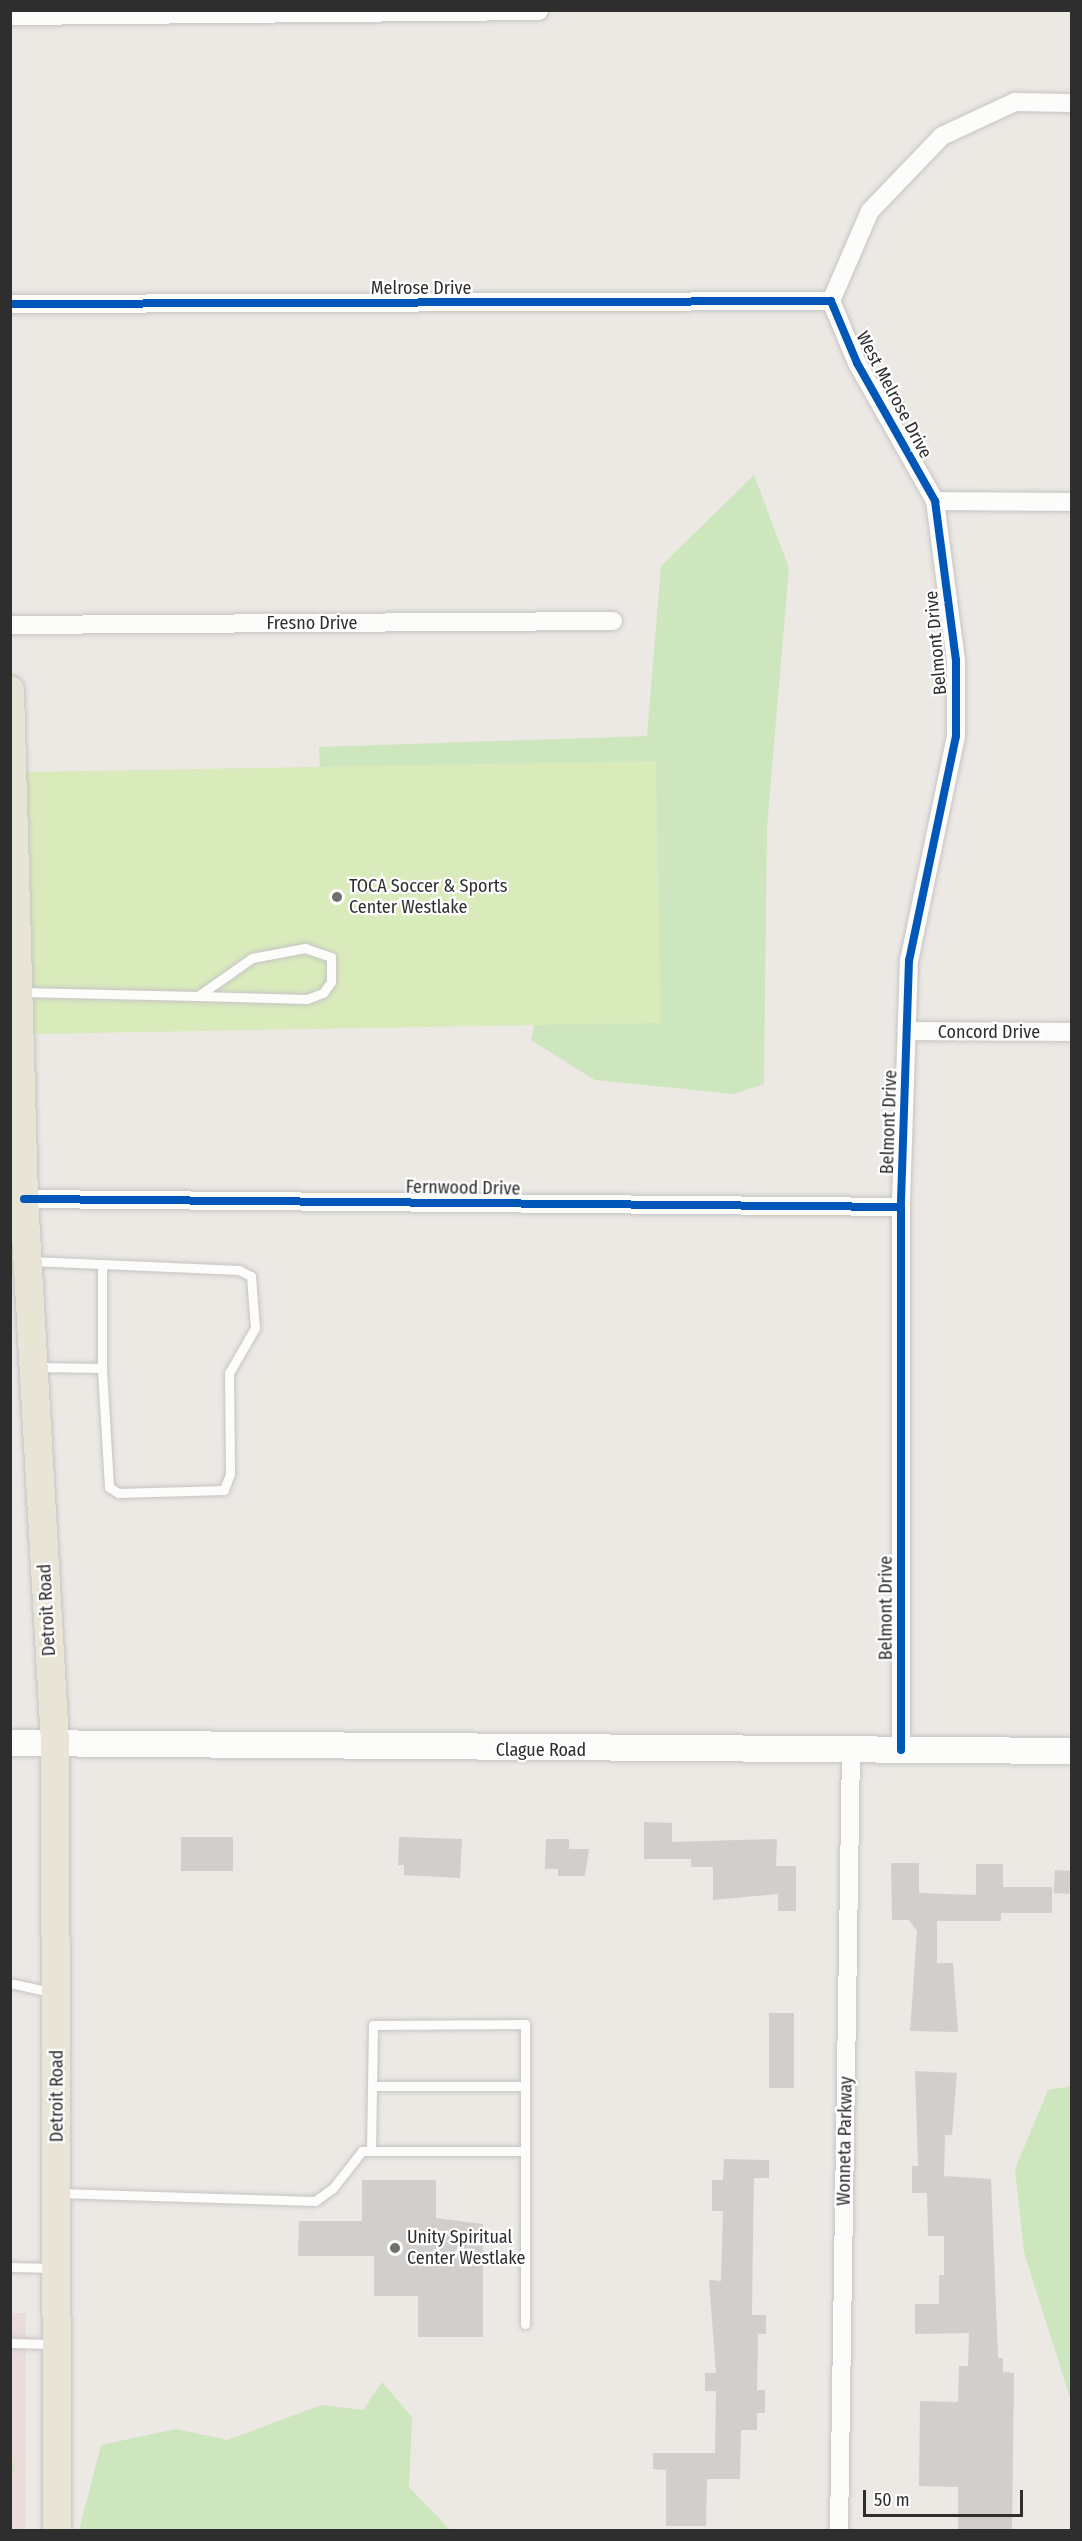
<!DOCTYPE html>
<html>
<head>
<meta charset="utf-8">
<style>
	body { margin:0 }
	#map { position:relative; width:1082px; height:2541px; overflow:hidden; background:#ece8e4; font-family:"Fira Sans Condensed",sans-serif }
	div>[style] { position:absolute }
	.medical>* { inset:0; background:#e9dcdb; transform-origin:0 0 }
	.green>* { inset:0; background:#cee6be; transform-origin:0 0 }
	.pitch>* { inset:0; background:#d9eabb; transform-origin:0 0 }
	.building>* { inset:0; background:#d1cecb; transform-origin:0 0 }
	.roads { filter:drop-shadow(0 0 2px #c5c4c5) drop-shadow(0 0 2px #c5c4c5) }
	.service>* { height:9px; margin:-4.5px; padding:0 4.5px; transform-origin:4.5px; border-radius:4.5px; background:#fcfcfb }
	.minor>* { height:18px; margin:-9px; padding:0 9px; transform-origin:9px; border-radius:9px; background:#fcfcfb }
	.secondary>* { height:26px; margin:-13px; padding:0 13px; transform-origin:13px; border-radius:13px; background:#fcfcfb }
	.primary>* { height:28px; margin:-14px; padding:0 14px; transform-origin:14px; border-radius:14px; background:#e8e4d6 }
	.cycleway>* { height:8px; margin:-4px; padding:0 4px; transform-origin:4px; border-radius:4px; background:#0057b8 }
	.dots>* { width:16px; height:16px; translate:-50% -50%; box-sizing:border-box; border:3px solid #fff; border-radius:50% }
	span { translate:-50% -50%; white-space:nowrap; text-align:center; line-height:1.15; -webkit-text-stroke:4.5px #fff; paint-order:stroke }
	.street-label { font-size:18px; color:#2e2e2e }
	.poi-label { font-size:18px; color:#2e2e2e }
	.left { translate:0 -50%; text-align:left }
	.frame { position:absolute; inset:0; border:12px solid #2e2e2e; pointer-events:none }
	.scale { position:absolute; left:863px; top:2490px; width:160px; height:27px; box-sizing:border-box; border:3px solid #2e2e2e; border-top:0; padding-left:8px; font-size:18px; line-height:21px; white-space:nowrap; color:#2e2e2e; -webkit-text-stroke:4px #fff; paint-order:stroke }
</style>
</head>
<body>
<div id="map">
	<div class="medical">
		<div style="left:11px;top:2313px;width:15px;height:217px"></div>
	</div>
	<div class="green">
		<div style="clip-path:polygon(754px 475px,789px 568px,767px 827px,764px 1084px,733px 1094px,595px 1080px,531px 1040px,583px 803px,322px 815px,319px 747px,647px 736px,661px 566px)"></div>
		<div style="clip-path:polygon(1071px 2086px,1072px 2086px,1071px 2401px,1024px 2252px,1015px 2169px,1048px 2090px)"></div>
		<div style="clip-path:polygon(382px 2382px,412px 2417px,409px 2487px,450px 2530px,79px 2530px,101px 2445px,176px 2429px,227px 2440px,321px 2405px,363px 2410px)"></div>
		<div style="left:11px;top:2462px;width:4px;height:68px;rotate:14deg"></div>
	</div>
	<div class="pitch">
		<div style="left:656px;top:761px;width:262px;height:643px;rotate:89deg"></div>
	</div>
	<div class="building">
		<div style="clip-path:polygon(644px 1822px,672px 1823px,672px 1842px,777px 1839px,776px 1866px,796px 1866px,796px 1911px,778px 1911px,778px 1894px,713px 1900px,713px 1867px,691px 1867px,691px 1859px,644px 1859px)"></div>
		<div style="left:181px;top:1837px;width:52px;height:34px"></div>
		<div style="clip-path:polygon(399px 1837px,462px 1839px,460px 1878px,404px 1875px,404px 1865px,398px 1865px)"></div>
		<div style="clip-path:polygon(546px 1839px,569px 1839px,569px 1849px,589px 1849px,585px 1876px,558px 1876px,558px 1869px,545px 1869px)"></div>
		<div style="clip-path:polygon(891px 1863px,919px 1863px,919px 1893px,976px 1895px,976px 1864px,1003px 1864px,1003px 1887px,1052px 1887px,1052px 1913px,1001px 1913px,1001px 1921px,937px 1921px,937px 1963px,953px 1963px,958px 2032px,910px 2031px,917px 1931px,909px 1920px,892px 1920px)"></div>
		<div style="left:1055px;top:1870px;width:16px;height:23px;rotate:4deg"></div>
		<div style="left:769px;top:2013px;width:25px;height:75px"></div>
		<div style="clip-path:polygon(915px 2071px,957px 2073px,952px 2135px,945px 2135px,944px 2176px,991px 2179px,998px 2358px,1003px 2358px,1003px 2372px,1014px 2373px,1012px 2530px,958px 2530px,958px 2487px,919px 2486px,920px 2401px,958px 2402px,959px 2366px,968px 2366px,969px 2333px,915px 2334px,915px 2304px,939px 2304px,939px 2275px,944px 2275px,944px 2236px,928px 2236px,927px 2193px,912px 2193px,912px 2166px,918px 2166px)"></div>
		<div style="clip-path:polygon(724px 2159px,769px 2160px,769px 2178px,754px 2178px,753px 2234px,752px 2315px,766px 2315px,766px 2334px,758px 2334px,757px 2390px,765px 2390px,765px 2413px,757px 2413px,757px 2430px,741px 2430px,740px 2479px,707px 2479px,706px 2526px,666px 2526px,666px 2470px,653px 2469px,653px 2453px,715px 2453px,716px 2391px,705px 2391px,705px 2373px,716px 2373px,709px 2280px,721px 2281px,723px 2211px,712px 2211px,712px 2180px,723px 2180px)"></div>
		<div style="clip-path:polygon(362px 2180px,436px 2180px,436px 2218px,483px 2224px,483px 2337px,418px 2337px,418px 2296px,374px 2296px,374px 2256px,298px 2256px,299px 2221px,362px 2221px)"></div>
	</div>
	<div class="roads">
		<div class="service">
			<div style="left:21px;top:992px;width:177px;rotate:1.3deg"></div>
			<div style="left:198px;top:996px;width:109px;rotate:1.6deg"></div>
			<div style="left:307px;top:999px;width:17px;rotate:-21deg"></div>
			<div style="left:323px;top:993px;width:14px;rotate:-54deg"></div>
			<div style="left:331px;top:982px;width:25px;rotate:-90deg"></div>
			<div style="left:331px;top:957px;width:28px;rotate:-161deg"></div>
			<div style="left:305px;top:948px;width:54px;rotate:169.3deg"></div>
			<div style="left:252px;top:958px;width:66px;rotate:144.9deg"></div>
			<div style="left:30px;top:1261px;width:72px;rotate:2.4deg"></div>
			<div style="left:102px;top:1264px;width:104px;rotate:90deg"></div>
			<div style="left:102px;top:1368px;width:66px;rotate:-179.1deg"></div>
			<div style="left:102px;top:1264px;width:137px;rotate:2.5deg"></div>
			<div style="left:239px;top:1270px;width:13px;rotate:27deg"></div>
			<div style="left:251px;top:1276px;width:52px;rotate:85.6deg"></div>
			<div style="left:255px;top:1328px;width:52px;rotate:120deg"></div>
			<div style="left:229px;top:1373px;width:101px;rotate:89.4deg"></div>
			<div style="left:230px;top:1474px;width:17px;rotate:111deg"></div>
			<div style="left:224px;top:1490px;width:106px;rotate:178.4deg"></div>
			<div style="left:118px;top:1493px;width:11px;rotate:-146deg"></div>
			<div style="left:109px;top:1487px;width:119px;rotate:-93.4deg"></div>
			<div style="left:10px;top:1983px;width:42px;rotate:12.4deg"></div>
			<div style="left:372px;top:2086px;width:153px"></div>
			<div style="left:59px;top:2193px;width:256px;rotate:1.8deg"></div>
			<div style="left:315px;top:2201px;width:22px;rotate:-36deg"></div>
			<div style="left:333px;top:2188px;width:47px;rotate:-51.9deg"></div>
			<div style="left:362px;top:2151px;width:163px"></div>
			<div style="left:525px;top:2151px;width:127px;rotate:-90deg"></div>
			<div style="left:525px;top:2024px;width:152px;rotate:179.6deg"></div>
			<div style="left:373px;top:2025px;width:124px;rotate:90.9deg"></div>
			<div style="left:10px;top:2267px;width:44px;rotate:1.3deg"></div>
			<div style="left:525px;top:2324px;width:173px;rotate:-90deg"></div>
			<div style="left:10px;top:2343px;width:43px;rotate:1.3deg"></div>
		</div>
		<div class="minor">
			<div style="left:10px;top:16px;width:529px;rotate:-0.54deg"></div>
			<div style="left:831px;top:301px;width:67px;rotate:67.2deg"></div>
			<div style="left:857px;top:363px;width:159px;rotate:60.5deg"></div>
			<div style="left:935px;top:501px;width:160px;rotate:82.5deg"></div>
			<div style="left:956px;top:660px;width:76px;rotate:90deg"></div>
			<div style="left:956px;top:736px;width:229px;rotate:101.8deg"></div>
			<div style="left:909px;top:960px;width:247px;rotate:91.9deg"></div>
			<div style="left:901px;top:1207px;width:543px;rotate:90deg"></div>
			<div style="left:831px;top:301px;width:98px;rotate:-66.6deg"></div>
			<div style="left:870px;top:211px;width:104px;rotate:-46.2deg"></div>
			<div style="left:942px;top:136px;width:81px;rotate:-25deg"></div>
			<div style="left:1015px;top:102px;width:57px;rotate:1deg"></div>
			<div style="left:10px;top:304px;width:821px;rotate:-0.21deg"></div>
			<div style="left:935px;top:501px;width:137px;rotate:0.4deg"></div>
			<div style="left:10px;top:625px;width:603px;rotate:-0.38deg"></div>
			<div style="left:907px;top:1031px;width:165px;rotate:0.3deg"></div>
			<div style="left:24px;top:1199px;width:877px;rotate:0.52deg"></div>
			<div style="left:839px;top:2530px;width:779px;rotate:-89.12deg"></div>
		</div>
		<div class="secondary">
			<div style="left:10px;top:1743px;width:1062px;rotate:0.43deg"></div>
		</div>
		<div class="primary">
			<div style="left:10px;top:690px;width:509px;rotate:88.42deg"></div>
			<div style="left:24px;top:1199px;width:544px;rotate:86.73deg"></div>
			<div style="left:55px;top:1742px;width:788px;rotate:89.85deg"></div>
		</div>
	</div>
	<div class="cycleway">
		<div style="left:10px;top:304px;width:821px;rotate:-0.21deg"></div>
		<div style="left:831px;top:301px;width:67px;rotate:67.2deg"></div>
		<div style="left:857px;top:363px;width:159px;rotate:60.5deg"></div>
		<div style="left:935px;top:501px;width:160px;rotate:82.5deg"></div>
		<div style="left:956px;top:660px;width:76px;rotate:90deg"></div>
		<div style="left:956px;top:736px;width:229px;rotate:101.8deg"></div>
		<div style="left:909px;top:960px;width:247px;rotate:91.9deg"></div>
		<div style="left:901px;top:1207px;width:543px;rotate:90deg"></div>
		<div style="left:24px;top:1199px;width:877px;rotate:0.52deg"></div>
	</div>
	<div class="dots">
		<div style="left:337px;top:897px;background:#706f6e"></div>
		<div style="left:395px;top:2248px;background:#706f6e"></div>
	</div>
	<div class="street-label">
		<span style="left:421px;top:288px">Melrose Drive</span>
		<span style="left:894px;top:395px;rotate:62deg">West Melrose Drive</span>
		<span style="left:312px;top:623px">Fresno Drive</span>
		<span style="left:936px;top:643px;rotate:-95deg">Belmont Drive</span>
		<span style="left:989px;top:1032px">Concord Drive</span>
		<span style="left:889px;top:1122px;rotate:-88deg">Belmont Drive</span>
		<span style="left:463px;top:1188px;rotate:1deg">Fernwood Drive</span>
		<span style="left:886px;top:1608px;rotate:-90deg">Belmont Drive</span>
		<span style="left:47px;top:1610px;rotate:-93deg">Detroit Road</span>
		<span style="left:541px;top:1750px">Clague Road</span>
		<span style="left:57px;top:2096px;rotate:-90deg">Detroit Road</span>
		<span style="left:845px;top:2141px;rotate:-89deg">Wonneta Parkway</span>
	</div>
	<div class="poi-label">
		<span class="left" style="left:349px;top:897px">TOCA Soccer &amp; Sports<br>Center Westlake</span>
		<span class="left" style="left:407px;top:2248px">Unity Spiritual<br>Center Westlake</span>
	</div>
	<div class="frame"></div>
	<div class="scale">50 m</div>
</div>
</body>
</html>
